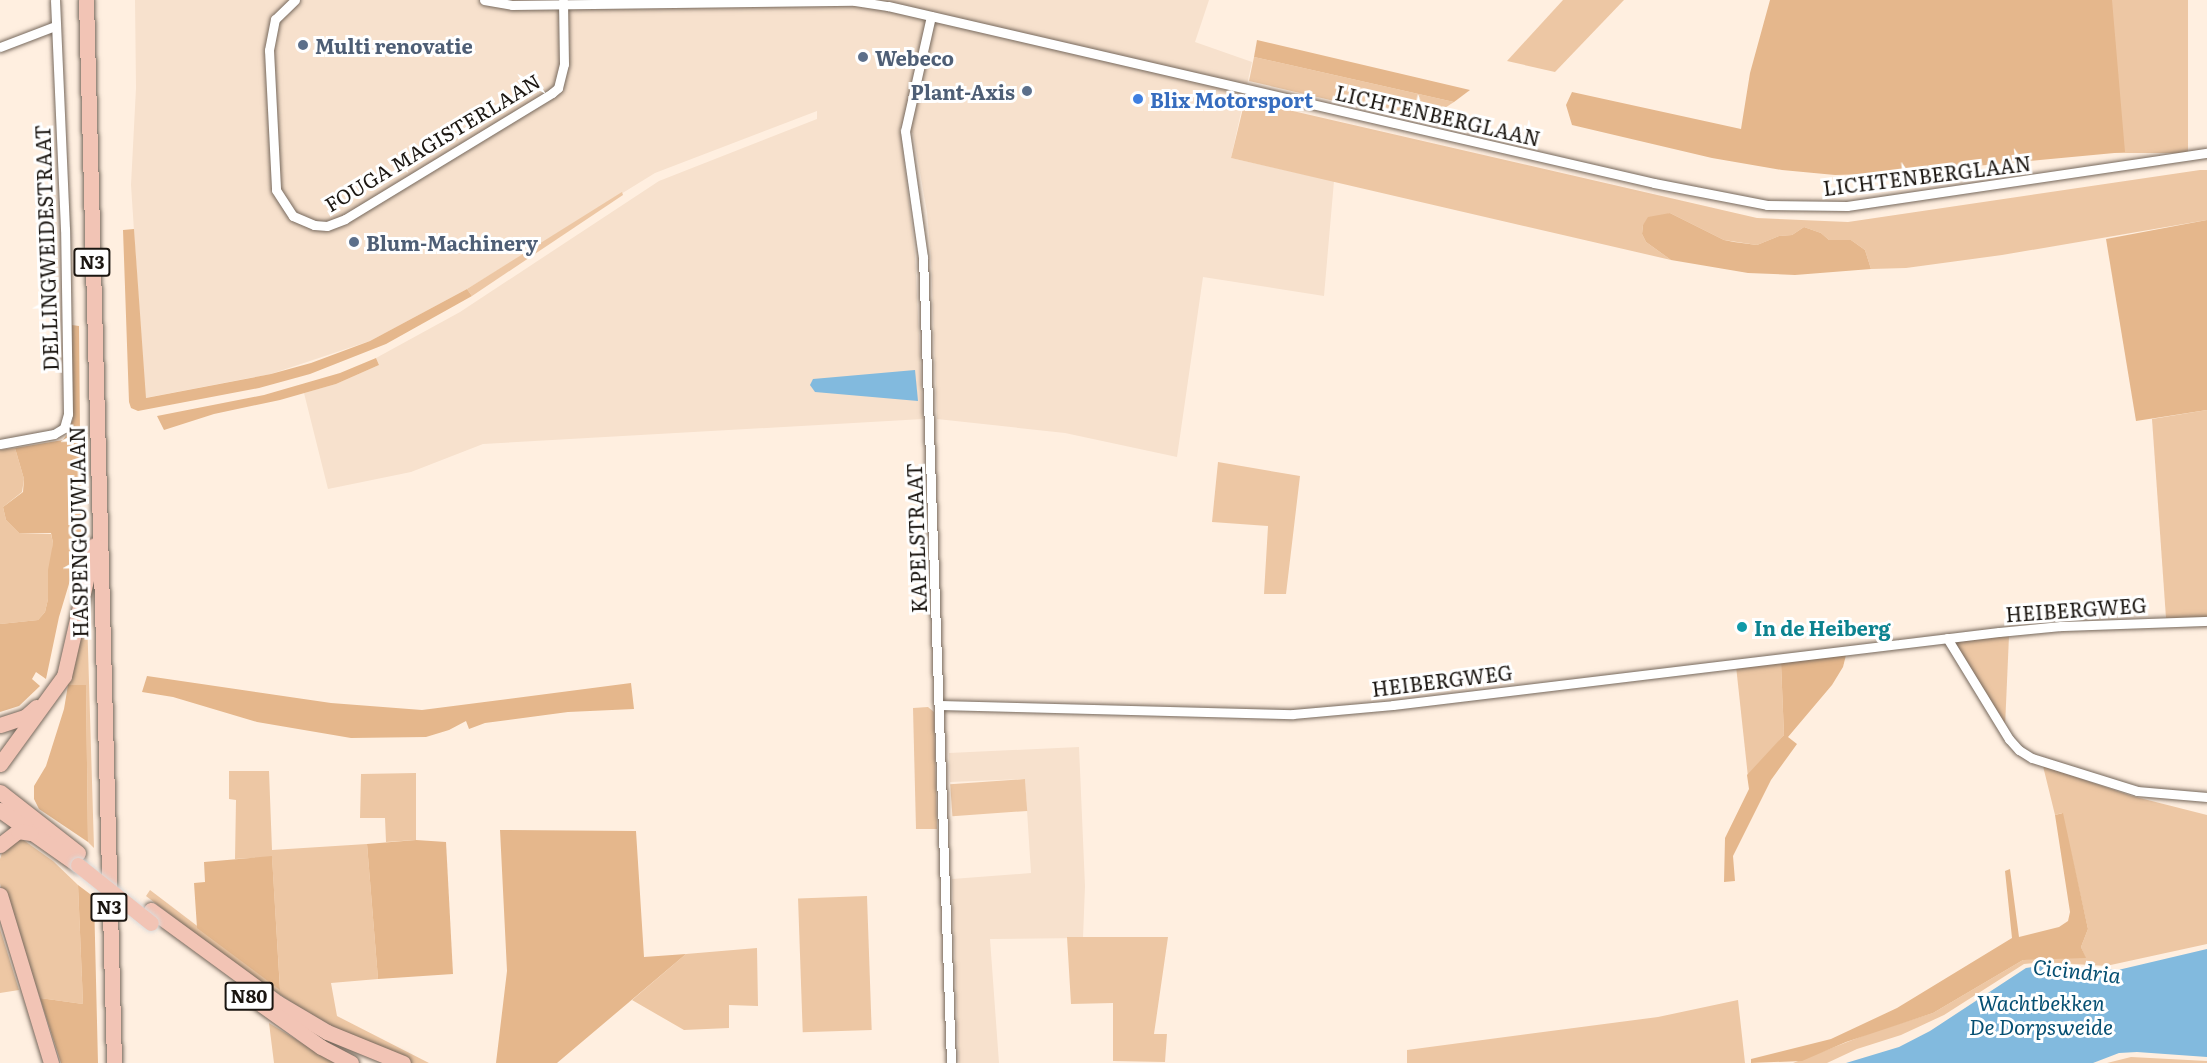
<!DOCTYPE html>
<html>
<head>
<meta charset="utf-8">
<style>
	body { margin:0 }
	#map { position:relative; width:2207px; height:1063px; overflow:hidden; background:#ffefe0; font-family:Literata,serif }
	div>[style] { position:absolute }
	.built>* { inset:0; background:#f7e1cd }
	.green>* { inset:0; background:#edc7a4; transform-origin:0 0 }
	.forest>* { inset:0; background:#e5b78c }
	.water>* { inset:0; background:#82bade }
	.roads { filter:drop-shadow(0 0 2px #76685c) drop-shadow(0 0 2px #76685c) }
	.minor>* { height:9px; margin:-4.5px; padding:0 4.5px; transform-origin:4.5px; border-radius:4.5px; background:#fff }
	.primary>* { height:15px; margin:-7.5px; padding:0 7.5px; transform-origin:7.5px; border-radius:7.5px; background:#f2c4b5 }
	.bridges { filter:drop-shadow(0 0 2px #dbdad9) drop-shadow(0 0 2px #dbdad9) }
	.primary-bridge>* { height:15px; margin:-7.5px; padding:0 7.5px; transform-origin:7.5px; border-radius:7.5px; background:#f2c4b5 }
	.dots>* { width:16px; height:16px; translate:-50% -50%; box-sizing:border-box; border:3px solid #fff; border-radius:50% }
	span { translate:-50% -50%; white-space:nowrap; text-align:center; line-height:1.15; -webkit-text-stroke:6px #fff; paint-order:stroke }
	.shield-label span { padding:2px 4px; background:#fff; border:2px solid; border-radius:4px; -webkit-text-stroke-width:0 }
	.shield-label { font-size:18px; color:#1b1611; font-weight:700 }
	.service-label { font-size:20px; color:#4e5e75; font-weight:700 }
	.left { translate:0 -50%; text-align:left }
	.right { translate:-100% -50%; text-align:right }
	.shop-label { font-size:20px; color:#366cbe; font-weight:700 }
	.street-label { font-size:20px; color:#1b1611 }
	.culture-label { font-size:20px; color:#0d838f; font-weight:700 }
	.water-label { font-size:21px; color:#054f72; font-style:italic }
</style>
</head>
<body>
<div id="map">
	<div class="built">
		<div style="clip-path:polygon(135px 0,1209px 0,1195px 42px,1252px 62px,1231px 158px,1334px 181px,1324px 296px,1203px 277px,1177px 457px,1065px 433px,937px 419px,931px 258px,927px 212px,913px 133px,900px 125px,915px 255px,923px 419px,483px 444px,411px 472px,328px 489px,304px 393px,336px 384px,379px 365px,376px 358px,460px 312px,659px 181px,817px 119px,817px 111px,655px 173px,467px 289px,370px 341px,271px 374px,145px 398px,131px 185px,136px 88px)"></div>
		<div style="clip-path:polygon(1079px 747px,1085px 886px,1083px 938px,990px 939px,999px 1063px,959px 1063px,952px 879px,1031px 873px,1025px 779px,950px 782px,949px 753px)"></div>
	</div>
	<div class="green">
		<div style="clip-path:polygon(1563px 0,1624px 0,1555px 72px,1507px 61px)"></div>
		<div style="left:2112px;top:0;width:76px;height:153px"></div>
		<div style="clip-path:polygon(1254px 57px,1454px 102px,1434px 115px,1488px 128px,1485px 136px,1249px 81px)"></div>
		<div style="clip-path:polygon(1245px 100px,1757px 218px,1848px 222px,2200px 170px,2207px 170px,2207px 220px,2002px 255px,1906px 268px,1871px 269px,1865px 250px,1851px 240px,1829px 240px,1821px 233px,1804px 227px,1792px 235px,1779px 236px,1757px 245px,1724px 240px,1670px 213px,1643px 225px,1642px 234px,1646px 242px,1671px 260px,1231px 158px)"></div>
		<div style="clip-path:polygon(622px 192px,623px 195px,472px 296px,467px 289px)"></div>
		<div style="clip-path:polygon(2207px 410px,2207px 618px,2166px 618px,2152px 419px)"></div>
		<div style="clip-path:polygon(15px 448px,24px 479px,22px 492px,3px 507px,6px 520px,19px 533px,51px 534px,53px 543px,48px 599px,45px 612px,38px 620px,0 624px,0 450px)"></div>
		<div style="clip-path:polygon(1218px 462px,1300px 476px,1286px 594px,1264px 594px,1268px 526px,1212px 522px)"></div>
		<div style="clip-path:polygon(82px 615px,87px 616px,94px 848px,88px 842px,86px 685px,68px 685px)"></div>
		<div style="clip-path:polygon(2009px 636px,2005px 727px,1955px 644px,1957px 640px)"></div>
		<div style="clip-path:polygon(1781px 663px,1784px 735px,1748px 777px,1736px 666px)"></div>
		<div style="clip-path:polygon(928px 707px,934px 712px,937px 829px,916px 829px,913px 708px)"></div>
		<div style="clip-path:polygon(2043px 766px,2132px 796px,2207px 815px,2207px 944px,2106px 966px,2042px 962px,2024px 964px,1944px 1015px,1901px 1035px,1857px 1049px,1827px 1063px,1793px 1063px,1873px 1032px,1933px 1013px,2023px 960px,2085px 957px,2081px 947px,2088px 929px,2062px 813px,2055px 815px)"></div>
		<div style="clip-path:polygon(229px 771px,269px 771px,272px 850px,367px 844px,378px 979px,331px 983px,337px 1016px,429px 1063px,411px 1063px,347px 1035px,296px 1005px,244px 971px,146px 896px,150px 890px,280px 989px,272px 857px,235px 859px,236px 800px,229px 799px)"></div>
		<div style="clip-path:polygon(416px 773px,416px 840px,386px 842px,385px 818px,360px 818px,361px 774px)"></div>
		<div style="left:1025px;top:779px;width:32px;height:75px;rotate:86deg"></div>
		<div style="clip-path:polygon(22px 839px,53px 861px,78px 885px,83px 1004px,40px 998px,0 884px,0 859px,3px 850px,15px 840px)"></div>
		<div style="left:867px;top:896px;width:134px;height:69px;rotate:88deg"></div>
		<div style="clip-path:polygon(0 929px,19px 990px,0 993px)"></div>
		<div style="clip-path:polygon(1168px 937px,1154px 1034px,1167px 1034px,1165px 1062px,1113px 1061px,1113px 1003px,1071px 1004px,1067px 937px)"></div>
		<div style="clip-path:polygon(757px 948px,758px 1006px,729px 1005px,729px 1028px,684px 1030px,632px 1000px,686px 954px)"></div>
		<div style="clip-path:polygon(1738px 1000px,1745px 1063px,1407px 1063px,1407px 1050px,1658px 1017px)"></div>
		<div style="clip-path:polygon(269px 1023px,335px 1063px,274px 1063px)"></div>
		<div style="clip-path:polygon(2131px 1057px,2207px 1061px,2207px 1063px,2107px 1063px)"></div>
	</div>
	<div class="forest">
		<div style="clip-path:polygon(1770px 0,2112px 0,2125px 152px,1903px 173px,1835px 175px,1782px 170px,1712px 158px,1572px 125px,1566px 105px,1572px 92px,1741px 129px,1750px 73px)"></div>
		<div style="clip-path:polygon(1257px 40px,1470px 90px,1454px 102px,1254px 57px)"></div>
		<div style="clip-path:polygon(1670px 213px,1724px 240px,1734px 242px,1757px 245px,1779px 236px,1792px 235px,1804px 227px,1821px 233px,1829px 240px,1851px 240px,1865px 250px,1871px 269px,1795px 275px,1748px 273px,1671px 260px,1646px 242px,1642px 234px,1643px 225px,1648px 217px)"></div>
		<div style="clip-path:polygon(2207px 220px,2207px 410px,2136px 421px,2106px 239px)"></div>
		<div style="clip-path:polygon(134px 229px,146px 398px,271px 374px,311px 363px,370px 341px,467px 289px,472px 296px,386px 344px,310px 374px,259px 388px,138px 411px,131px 408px,129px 402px,123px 230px)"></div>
		<div style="clip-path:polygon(72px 325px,79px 326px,81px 544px,59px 617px,46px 679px,36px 672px,32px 679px,40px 686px,19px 706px,0 712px,0 624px,38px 620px,45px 612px,48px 599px,48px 570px,53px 543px,51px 533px,19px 533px,6px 520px,3px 507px,23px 492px,24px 479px,15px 448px,63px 440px,68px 433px,73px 419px)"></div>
		<div style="clip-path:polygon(376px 358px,379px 365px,336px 384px,280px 400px,214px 414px,164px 430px,157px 416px,264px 395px,340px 373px)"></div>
		<div style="clip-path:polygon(1846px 655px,1843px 667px,1832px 685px,1788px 737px,1797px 744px,1771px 780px,1733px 856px,1735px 881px,1724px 882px,1725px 838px,1749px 789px,1747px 775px,1784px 735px,1781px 663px)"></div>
		<div style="clip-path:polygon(147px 676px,331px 703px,422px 710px,631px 683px,634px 709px,568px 712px,485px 723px,469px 729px,466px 721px,449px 730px,426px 737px,351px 738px,257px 722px,173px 697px,142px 692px)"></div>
		<div style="clip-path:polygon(68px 685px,86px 685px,88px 842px,39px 809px,34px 799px,34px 786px,46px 766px,64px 709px)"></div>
		<div style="clip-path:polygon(2063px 813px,2088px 929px,2081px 947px,2086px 958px,2023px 960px,1933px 1013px,1846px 1042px,1802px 1061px,1751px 1063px,1751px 1059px,1831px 1039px,1897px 1008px,2012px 938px,2005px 871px,2010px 869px,2019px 937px,2059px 927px,2068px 921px,2070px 912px,2055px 815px)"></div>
		<div style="clip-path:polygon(500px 830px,636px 831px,644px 957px,686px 954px,557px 1063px,496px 1063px,507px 971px)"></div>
		<div style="clip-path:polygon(416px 840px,446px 842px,453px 974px,378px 979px,367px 844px)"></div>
		<div style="clip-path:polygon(272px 856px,280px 990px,197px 928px,194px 883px,205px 882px,204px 862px)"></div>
		<div style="clip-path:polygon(78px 885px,94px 897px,98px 1063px,61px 1063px,40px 998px,83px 1004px)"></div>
	</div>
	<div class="water">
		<div style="clip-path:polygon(915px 370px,918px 401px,815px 392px,810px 385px,813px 379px)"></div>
		<div style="clip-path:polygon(2207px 949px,2207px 1057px,2137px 1052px,2119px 1053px,2093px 1063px,1846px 1063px,1899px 1047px,1930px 1031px,2026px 968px,2038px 966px,2118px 970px)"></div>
	</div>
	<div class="roads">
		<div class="minor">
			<div style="left:295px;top:0;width:28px;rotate:136deg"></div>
			<div style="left:275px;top:19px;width:32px;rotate:101deg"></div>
			<div style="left:269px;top:50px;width:140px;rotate:87.1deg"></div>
			<div style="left:276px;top:190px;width:31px;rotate:57deg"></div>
			<div style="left:293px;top:216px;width:23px;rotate:23deg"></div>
			<div style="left:314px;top:225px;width:13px;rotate:4deg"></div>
			<div style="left:327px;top:226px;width:19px;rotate:-21deg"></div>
			<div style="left:345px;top:219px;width:242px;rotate:-31.3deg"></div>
			<div style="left:552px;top:93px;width:8px;rotate:-40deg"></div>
			<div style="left:558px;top:88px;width:25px;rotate:-76deg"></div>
			<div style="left:564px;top:64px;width:63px;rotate:-90.9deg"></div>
			<div style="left:484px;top:0;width:28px;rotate:10deg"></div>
			<div style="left:512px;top:5px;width:343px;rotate:-0.7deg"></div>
			<div style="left:855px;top:1px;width:33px;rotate:9deg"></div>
			<div style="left:888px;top:6px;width:786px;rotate:13.01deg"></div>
			<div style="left:1654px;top:183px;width:115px;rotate:11deg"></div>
			<div style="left:1767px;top:205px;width:80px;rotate:0.7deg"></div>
			<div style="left:1847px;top:206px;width:364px;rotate:-8.4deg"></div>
			<div style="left:931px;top:16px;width:118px;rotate:102.7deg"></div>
			<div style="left:905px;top:131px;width:127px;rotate:81.9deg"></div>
			<div style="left:923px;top:257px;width:806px;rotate:88.01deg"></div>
			<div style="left:0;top:47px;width:59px;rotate:-20.9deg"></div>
			<div style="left:0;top:444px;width:55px;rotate:-10.5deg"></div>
			<div style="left:54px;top:434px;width:12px;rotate:-31deg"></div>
			<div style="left:64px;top:428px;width:15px;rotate:-74deg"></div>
			<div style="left:68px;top:414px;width:185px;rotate:-90.9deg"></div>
			<div style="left:65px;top:229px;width:229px;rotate:-92.5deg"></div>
			<div style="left:1947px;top:638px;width:119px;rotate:58.5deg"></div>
			<div style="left:2009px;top:739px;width:15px;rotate:48deg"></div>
			<div style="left:2019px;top:750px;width:15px;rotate:32deg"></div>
			<div style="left:2032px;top:758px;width:110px;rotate:17.4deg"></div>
			<div style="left:2137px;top:791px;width:70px;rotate:4.9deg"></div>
			<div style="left:940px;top:705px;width:353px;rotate:1.5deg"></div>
			<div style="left:1293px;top:714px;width:100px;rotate:-5.1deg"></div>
			<div style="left:1393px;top:705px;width:610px;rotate:-6.87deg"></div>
			<div style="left:1999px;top:632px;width:62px;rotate:-5.5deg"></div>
			<div style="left:2061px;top:626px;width:146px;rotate:-2deg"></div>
		</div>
		<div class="primary">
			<div style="left:86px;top:0;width:1063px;rotate:88.49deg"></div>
			<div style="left:0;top:725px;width:26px;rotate:-18deg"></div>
			<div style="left:25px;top:717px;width:15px;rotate:-42deg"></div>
			<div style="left:0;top:764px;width:109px;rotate:-54deg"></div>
			<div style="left:64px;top:676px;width:134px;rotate:-77.1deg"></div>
			<div style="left:0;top:792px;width:99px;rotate:38deg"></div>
			<div style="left:0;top:810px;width:95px;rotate:35.2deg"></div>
			<div style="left:0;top:845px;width:23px;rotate:-38deg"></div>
			<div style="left:18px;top:831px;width:13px;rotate:9deg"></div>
			<div style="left:0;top:895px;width:176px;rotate:73.1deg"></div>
			<div style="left:151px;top:910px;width:157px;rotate:36.2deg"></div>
			<div style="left:278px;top:1003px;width:57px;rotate:30.6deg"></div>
			<div style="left:327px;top:1032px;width:82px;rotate:22.2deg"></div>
			<div style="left:245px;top:993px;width:93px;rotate:35.4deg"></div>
			<div style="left:321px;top:1047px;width:34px;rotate:28deg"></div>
		</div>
	</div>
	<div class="bridges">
		<div class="primary-bridge">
			<div style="left:78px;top:865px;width:93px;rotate:38.5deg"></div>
		</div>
	</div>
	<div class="dots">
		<div style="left:303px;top:45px;background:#5c6f8a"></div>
		<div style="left:863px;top:57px;background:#5c6f8a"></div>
		<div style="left:1027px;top:91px;background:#5c6f8a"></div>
		<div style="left:1138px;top:99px;background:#3f7fe0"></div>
		<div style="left:354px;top:242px;background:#5c6f8a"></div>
		<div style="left:1742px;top:627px;background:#0f9aa8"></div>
	</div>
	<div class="shield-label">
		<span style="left:92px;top:262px">N3</span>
		<span style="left:109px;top:907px">N3</span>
		<span style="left:249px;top:996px">N80</span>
	</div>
	<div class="service-label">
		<span class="left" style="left:315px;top:45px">Multi renovatie</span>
		<span class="left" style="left:875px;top:57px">Webeco</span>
		<span class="right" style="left:1015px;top:91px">Plant-Axis</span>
		<span class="left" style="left:366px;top:242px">Blum-Machinery</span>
	</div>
	<div class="shop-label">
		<span class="left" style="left:1150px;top:99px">Blix Motorsport</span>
	</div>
	<div class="street-label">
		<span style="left:1438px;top:115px;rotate:13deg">LICHTENBERGLAAN</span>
		<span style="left:432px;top:142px;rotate:-31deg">FOUGA MAGISTERLAAN</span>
		<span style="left:1927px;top:175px;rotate:-7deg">LICHTENBERGLAAN</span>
		<span style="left:46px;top:248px;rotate:-92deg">DELLINGWEIDESTRAAT</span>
		<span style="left:78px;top:532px;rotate:-91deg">HASPENGOUWLAAN</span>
		<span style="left:916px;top:538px;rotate:-92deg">KAPELSTRAAT</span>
		<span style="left:2076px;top:609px;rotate:-4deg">HEIBERGWEG</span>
		<span style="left:1442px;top:680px;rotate:-7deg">HEIBERGWEG</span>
	</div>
	<div class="culture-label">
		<span class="left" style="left:1754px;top:627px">In de Heiberg</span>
	</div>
	<div class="water-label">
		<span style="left:2077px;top:970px;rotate:6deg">Cicindria</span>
		<span style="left:2041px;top:1014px">Wachtbekken<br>De Dorpsweide</span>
	</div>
</div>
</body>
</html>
